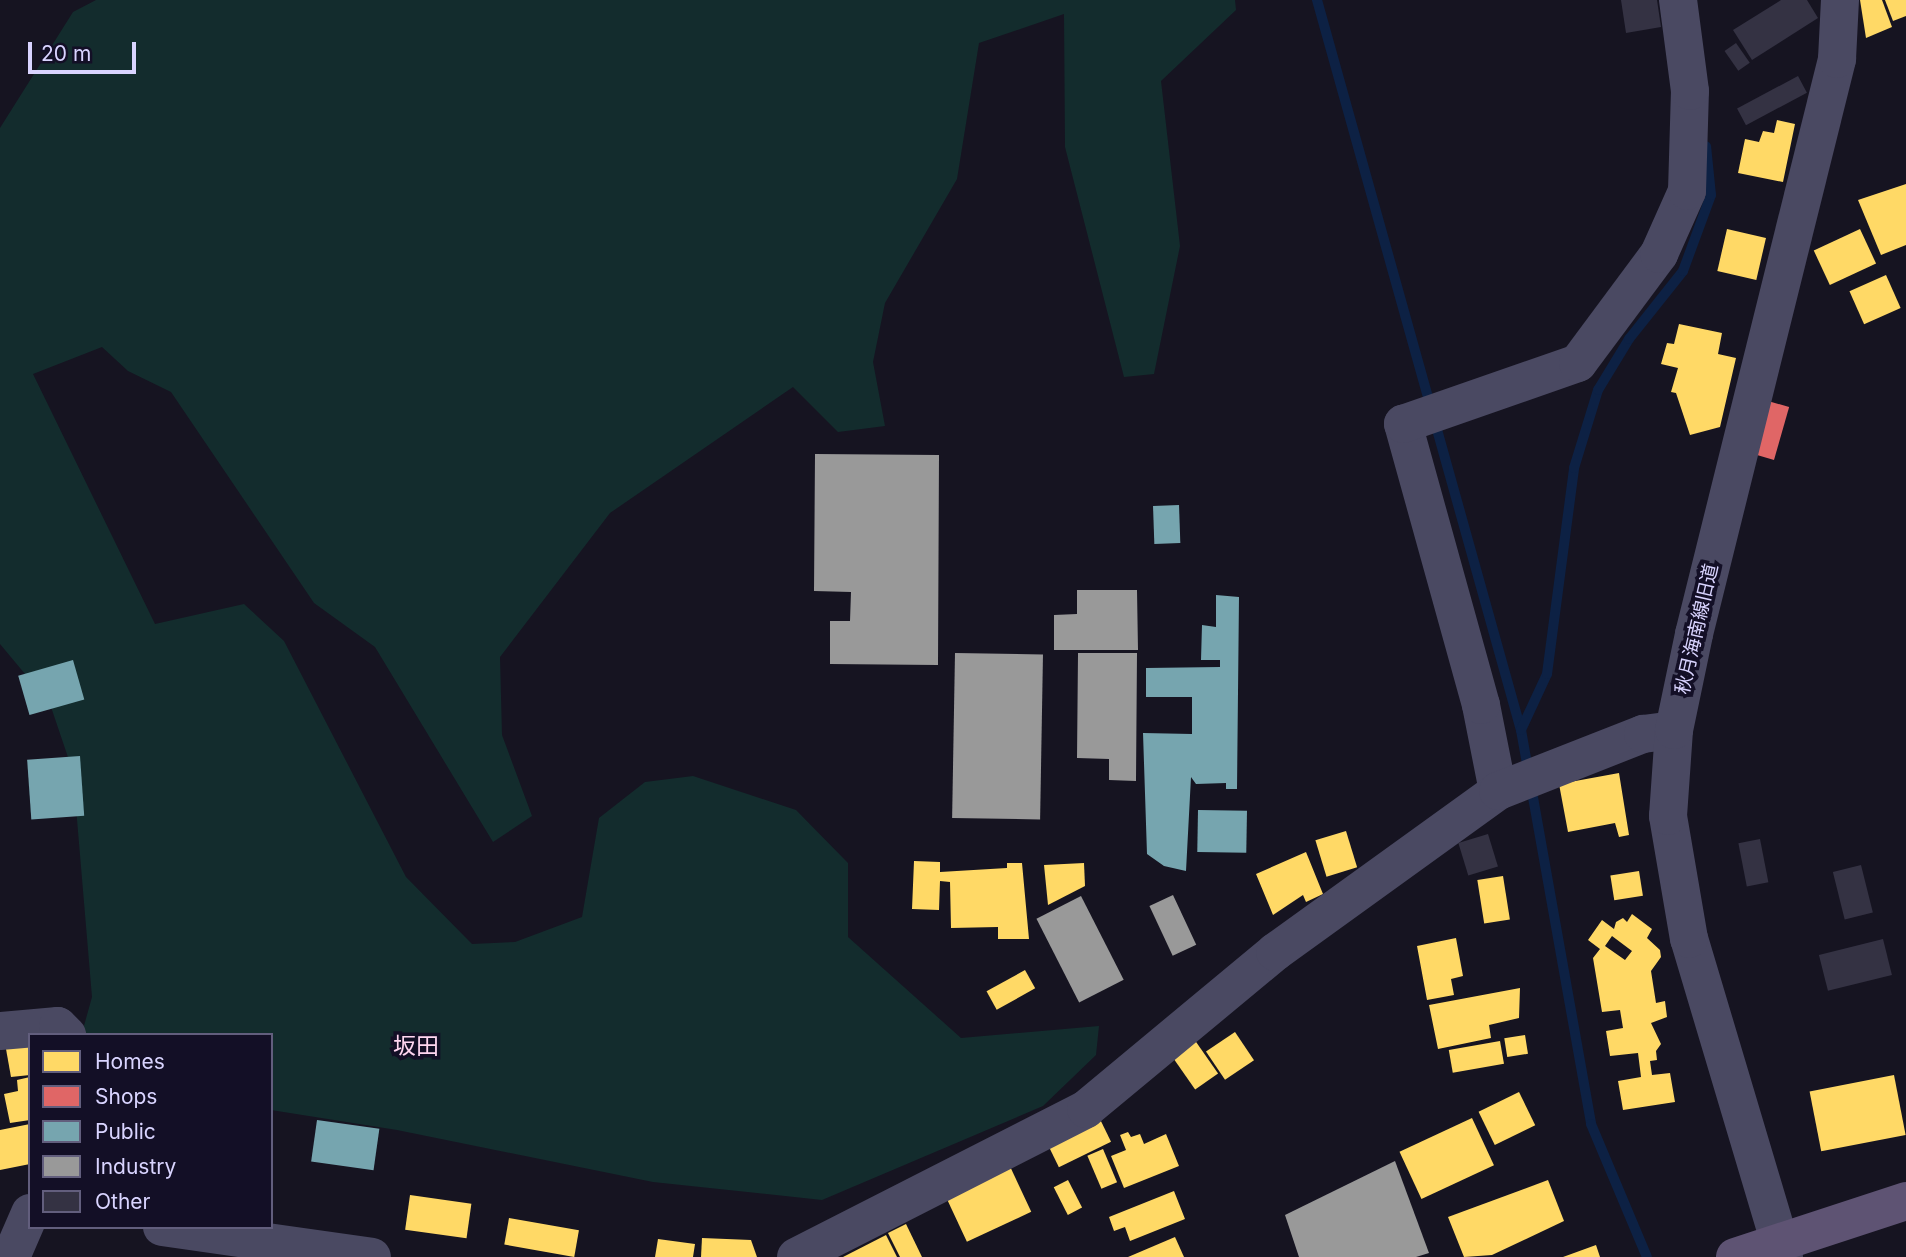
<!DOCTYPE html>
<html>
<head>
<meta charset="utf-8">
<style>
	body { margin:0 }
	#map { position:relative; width:1906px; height:1257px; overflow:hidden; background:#161421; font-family:Inter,"Noto Sans JP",sans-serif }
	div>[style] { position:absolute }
	.green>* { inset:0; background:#132c2d }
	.homes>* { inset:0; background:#ffd966; transform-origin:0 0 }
	.shops>* { inset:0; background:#e06666; transform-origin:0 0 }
	.public>* { inset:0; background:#76a5af; transform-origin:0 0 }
	.industry>* { inset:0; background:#999; transform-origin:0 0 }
	.stream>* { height:10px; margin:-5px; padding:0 5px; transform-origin:5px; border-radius:5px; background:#0d2144 }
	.building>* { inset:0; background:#343243; transform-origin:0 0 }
	.minor>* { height:38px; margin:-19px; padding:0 19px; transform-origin:19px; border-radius:19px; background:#4a4962 }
	.major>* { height:38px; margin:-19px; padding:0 19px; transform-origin:19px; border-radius:19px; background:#5e5373 }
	span { translate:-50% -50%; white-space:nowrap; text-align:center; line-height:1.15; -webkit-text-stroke:7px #130f26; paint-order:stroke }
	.street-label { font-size:19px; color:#d9d4ff }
	.quarter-label { font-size:23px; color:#ffd6f0 }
	.legend { position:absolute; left:28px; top:1033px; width:245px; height:196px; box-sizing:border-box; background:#130f26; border:2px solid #625e7d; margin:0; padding:9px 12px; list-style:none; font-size:21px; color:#d9d4ff }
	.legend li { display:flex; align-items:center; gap:14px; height:35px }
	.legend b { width:35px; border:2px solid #625e7d }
	.scale { position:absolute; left:28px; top:42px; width:108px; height:32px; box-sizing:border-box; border:4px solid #d9d4ff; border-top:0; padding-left:9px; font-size:21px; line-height:24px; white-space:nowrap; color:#d9d4ff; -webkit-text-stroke:5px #130f26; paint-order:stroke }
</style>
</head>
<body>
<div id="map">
	<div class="green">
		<div style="clip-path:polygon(96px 0,1235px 0,1236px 10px,1161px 81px,1180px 246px,1154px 374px,1124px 377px,1065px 147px,1064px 14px,979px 43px,957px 179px,885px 303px,873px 362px,885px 426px,838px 432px,793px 387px,610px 513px,500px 657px,502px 735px,532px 816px,493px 842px,375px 647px,314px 603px,171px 392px,128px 371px,102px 347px,33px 374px,155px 624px,244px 604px,284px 641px,406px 877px,472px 944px,515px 942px,582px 917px,599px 818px,645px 782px,693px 776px,796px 810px,848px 863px,848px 937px,961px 1038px,1099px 1026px,1096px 1055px,1043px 1106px,822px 1200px,653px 1182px,397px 1130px,271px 1110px,271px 1035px,82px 1033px,92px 997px,73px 772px,50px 704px,0 644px,0 128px,73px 12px)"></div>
	</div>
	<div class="homes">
		<div style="clip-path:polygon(1860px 0,1882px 0,1892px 27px,1866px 38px)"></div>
		<div style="clip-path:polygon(1885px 0,1906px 0,1906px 16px,1893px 21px)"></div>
		<div style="clip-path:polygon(1777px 120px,1795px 124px,1783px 182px,1738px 173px,1745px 139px,1759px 142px,1763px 131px,1774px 133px)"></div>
		<div style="clip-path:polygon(1906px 184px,1906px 245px,1881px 255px,1858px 200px)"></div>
		<div style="left:1727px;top:229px;width:40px;height:43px;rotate:13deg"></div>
		<div style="left:1860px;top:229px;width:38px;height:51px;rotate:65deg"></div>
		<div style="left:1886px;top:275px;width:36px;height:40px;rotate:66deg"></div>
		<div style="clip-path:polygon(1679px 324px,1722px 333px,1718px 354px,1736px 358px,1720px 427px,1690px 435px,1676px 393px,1671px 392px,1678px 368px,1661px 364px,1667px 343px,1674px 344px)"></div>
		<div style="clip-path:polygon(1619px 773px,1629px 835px,1619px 837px,1615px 823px,1568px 832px,1559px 784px)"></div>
		<div style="left:1346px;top:831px;width:38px;height:32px;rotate:73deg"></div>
		<div style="clip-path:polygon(1306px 852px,1323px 894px,1306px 902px,1303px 895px,1273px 915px,1256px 874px)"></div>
		<div style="clip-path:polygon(914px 861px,940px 862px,940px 872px,1007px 868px,1007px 863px,1022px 863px,1029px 939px,998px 939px,998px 927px,951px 928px,950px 882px,940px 881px,939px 910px,912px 909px)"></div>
		<div style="clip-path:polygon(1084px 863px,1085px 886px,1048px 905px,1044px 865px)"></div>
		<div style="left:1639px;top:871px;width:25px;height:29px;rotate:81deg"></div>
		<div style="left:1503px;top:876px;width:44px;height:26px;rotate:81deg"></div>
		<div style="clip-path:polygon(evenodd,1632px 914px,1652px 929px,1647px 938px,1660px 950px,1661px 957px,1651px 971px,1656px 1003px,1665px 1001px,1667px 1017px,1651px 1023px,1661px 1044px,1656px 1051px,1657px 1060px,1650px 1061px,1652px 1075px,1670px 1073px,1675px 1102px,1623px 1110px,1618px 1081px,1641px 1077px,1638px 1053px,1610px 1056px,1606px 1031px,1623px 1028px,1620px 1010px,1602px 1012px,1593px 958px,1600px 949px,1588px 940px,1602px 920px,1614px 929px,1616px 922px,1623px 918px,1627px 922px,1632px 914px,1612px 936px,1632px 951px,1625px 960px,1605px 946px,1612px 936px)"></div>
		<div style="clip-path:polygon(1456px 938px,1463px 976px,1451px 979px,1454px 995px,1427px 1000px,1417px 946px)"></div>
		<div style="left:1025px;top:970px;width:21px;height:44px;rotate:61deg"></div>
		<div style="clip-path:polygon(1520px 988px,1519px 1018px,1489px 1025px,1491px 1038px,1438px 1049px,1429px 1005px)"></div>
		<div style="left:1235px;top:1032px;width:34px;height:35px;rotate:56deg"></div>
		<div style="left:1525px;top:1035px;width:19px;height:21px;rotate:81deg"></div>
		<div style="left:1194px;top:1039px;width:42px;height:28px;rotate:55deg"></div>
		<div style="left:1500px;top:1041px;width:23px;height:52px;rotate:80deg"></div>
		<div style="clip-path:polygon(30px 1045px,30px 1075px,11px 1077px,6px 1049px)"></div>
		<div style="left:1894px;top:1075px;width:61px;height:86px;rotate:79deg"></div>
		<div style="clip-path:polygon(30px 1077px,30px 1120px,10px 1123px,4px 1094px,18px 1091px,17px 1080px)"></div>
		<div style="left:1519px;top:1092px;width:37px;height:45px;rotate:64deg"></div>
		<div style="left:1097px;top:1113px;width:32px;height:58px;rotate:64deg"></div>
		<div style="left:1472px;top:1118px;width:52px;height:80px;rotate:65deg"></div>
		<div style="clip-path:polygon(30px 1124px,30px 1164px,0 1170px,0 1130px)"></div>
		<div style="clip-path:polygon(1128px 1132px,1131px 1137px,1140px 1134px,1144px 1144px,1166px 1134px,1179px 1166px,1124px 1188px,1111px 1156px,1126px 1150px,1120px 1135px)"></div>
		<div style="left:1103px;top:1149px;width:36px;height:17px;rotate:67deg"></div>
		<div style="left:1008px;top:1162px;width:55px;height:71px;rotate:65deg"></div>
		<div style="left:1068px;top:1180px;width:31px;height:16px;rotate:63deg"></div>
		<div style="clip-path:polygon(1548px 1180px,1564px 1221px,1492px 1255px,1464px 1257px,1448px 1217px)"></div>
		<div style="clip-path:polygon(1174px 1191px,1185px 1219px,1130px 1241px,1125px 1227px,1114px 1231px,1109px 1217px)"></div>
		<div style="left:410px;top:1195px;width:62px;height:35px;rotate:8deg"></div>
		<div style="left:509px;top:1218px;width:71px;height:27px;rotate:10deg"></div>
		<div style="clip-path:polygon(906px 1224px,922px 1257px,900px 1257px,888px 1233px)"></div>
		<div style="clip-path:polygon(886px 1235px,897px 1257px,843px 1257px)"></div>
		<div style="clip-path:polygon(1175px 1237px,1184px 1257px,1128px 1257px)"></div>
		<div style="clip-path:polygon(702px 1238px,751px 1240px,757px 1257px,701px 1257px)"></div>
		<div style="clip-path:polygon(658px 1239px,695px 1244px,693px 1257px,655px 1257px)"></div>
		<div style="clip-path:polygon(1596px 1245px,1600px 1257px,1563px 1257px)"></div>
	</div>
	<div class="shops">
		<div style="left:1768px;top:401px;width:22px;height:55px;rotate:16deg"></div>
	</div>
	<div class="public">
		<div style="left:1179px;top:505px;width:38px;height:26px;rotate:88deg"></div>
		<div style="clip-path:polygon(1216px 595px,1239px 597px,1237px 789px,1226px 789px,1226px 783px,1196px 784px,1191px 777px,1186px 871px,1164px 866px,1147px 854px,1143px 733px,1192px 734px,1192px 697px,1146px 697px,1146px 668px,1220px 667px,1220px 660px,1201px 660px,1202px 625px,1216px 627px)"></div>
		<div style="left:73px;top:660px;width:41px;height:57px;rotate:74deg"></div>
		<div style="left:80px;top:756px;width:60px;height:53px;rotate:86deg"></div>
		<div style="left:1198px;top:810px;width:49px;height:42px;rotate:1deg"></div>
		<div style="left:317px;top:1120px;width:63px;height:42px;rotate:8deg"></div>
	</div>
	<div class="industry">
		<div style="clip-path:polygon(815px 454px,939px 455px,938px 665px,830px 664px,830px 621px,850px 621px,851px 592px,814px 591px)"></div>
		<div style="clip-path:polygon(1077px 590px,1137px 590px,1138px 650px,1054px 650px,1054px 615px,1077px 614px)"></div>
		<div style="left:955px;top:653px;width:88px;height:165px;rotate:1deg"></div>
		<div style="clip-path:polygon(1078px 653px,1137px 653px,1136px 781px,1109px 780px,1109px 759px,1077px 758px)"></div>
		<div style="left:1173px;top:895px;width:55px;height:26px;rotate:65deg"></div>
		<div style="left:1081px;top:896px;width:94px;height:50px;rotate:63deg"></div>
		<div style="clip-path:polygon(1395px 1161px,1429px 1253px,1416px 1257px,1299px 1257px,1285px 1215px)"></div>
	</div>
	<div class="stream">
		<div style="left:1317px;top:0;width:758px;rotate:74.39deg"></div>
		<div style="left:1521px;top:730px;width:400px;rotate:79.9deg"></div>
		<div style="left:1591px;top:1124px;width:144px;rotate:67.2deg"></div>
		<div style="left:1521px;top:730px;width:62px;rotate:-65.1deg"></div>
		<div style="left:1547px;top:674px;width:208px;rotate:-82.5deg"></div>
		<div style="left:1574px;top:468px;width:82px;rotate:-72.9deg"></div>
		<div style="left:1598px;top:390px;width:60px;rotate:-58.7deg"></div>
		<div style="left:1629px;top:339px;width:87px;rotate:-51.5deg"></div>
		<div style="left:1683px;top:271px;width:81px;rotate:-69.8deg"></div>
		<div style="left:1711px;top:195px;width:49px;rotate:-95.8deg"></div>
	</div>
	<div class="building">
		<div style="clip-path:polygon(1621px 0,1657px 0,1661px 27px,1626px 33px)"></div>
		<div style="clip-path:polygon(1781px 0,1807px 0,1818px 18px,1752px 60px,1733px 30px)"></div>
		<div style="left:1736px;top:43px;width:24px;height:14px;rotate:55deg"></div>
		<div style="left:1798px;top:76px;width:19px;height:69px;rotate:62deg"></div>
		<div style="left:1488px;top:834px;width:34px;height:31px;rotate:73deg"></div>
		<div style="left:1760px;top:839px;width:44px;height:22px;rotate:79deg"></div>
		<div style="left:1861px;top:865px;width:49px;height:29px;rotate:76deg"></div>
		<div style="left:1883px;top:939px;width:37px;height:66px;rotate:76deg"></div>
	</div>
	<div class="minor">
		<div style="left:1498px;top:791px;width:88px;rotate:-101.2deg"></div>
		<div style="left:1481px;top:705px;width:292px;rotate:-105.5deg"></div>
		<div style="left:1403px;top:424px;width:185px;rotate:-19.2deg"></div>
		<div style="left:1578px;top:363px;width:136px;rotate:-53.4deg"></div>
		<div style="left:1659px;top:254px;width:69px;rotate:-66deg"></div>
		<div style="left:1687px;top:191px;width:100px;rotate:-88.3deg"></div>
		<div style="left:1690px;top:91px;width:92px;rotate:-97.5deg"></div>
		<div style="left:0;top:1031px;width:58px;rotate:-4.9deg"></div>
		<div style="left:58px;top:1026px;width:13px;rotate:45deg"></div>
		<div style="left:162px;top:1227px;width:212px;rotate:8.1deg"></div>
		<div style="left:11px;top:1257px;width:48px;rotate:-66.6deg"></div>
		<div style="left:796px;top:1257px;width:326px;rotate:-27deg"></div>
		<div style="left:1086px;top:1109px;width:246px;rotate:-39.7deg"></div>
		<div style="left:1275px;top:952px;width:275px;rotate:-35.8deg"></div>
		<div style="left:1498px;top:791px;width:156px;rotate:-21.5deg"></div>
		<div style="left:1643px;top:734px;width:31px;rotate:-7deg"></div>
		<div style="left:1784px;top:1257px;width:332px;rotate:-106.6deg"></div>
		<div style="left:1689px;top:939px;width:125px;rotate:-99.7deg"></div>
		<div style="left:1668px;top:816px;width:86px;rotate:-86deg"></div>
		<div style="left:1674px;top:730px;width:98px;rotate:-78.2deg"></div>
		<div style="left:1694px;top:634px;width:593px;rotate:-76.03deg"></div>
		<div style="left:1837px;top:59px;width:59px;rotate:-87.1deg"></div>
	</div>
	<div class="major">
		<div style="left:1735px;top:1257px;width:180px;rotate:-18.1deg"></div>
	</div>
	<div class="street-label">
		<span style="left:1697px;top:629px;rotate:-77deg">秋月海南線旧道</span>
	</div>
	<div class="quarter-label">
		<span style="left:416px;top:1046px">坂田</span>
	</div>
	<ul class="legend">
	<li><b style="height:19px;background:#ffd966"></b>Homes</li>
	<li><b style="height:19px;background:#e06666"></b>Shops</li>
	<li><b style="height:19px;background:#76a5af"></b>Public</li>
	<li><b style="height:19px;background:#999"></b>Industry</li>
	<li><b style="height:19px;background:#343243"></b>Other</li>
	</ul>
	<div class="scale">20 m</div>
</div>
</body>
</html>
